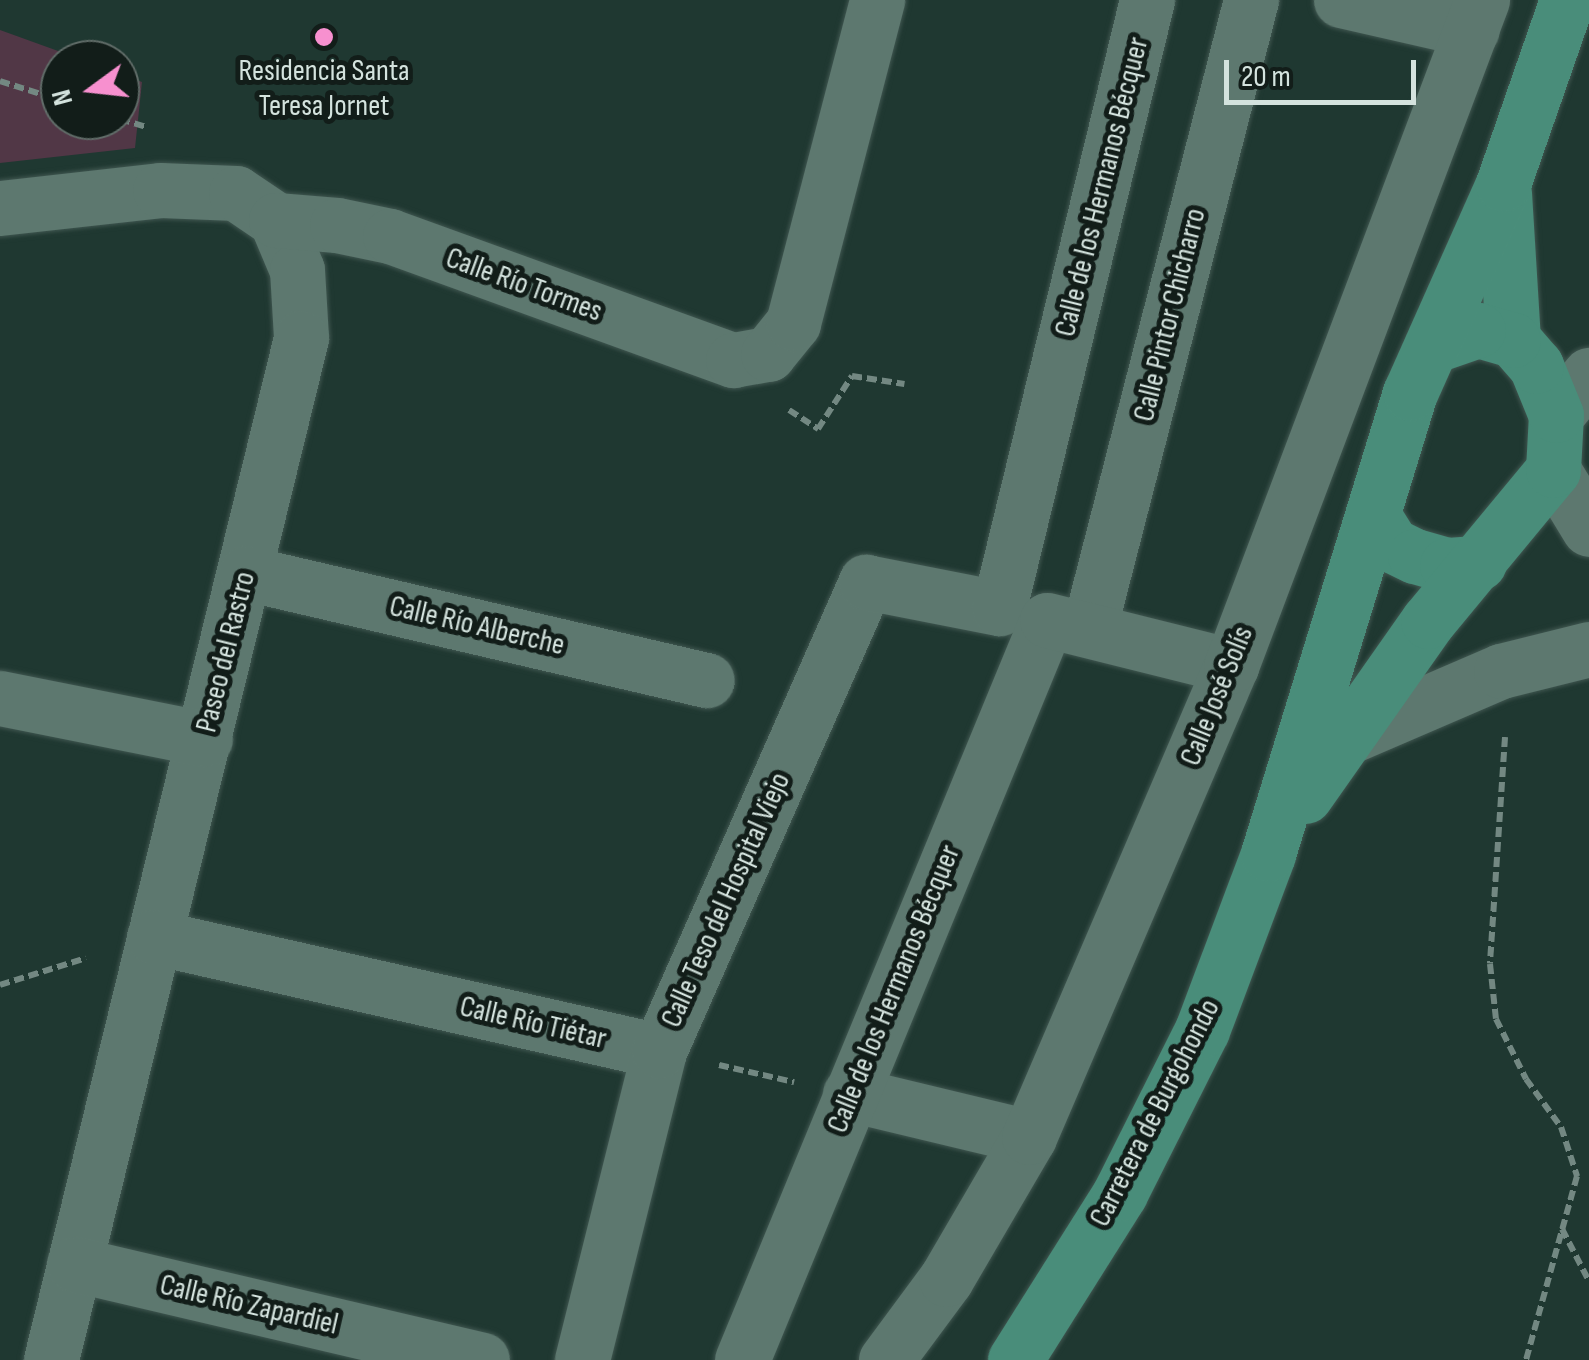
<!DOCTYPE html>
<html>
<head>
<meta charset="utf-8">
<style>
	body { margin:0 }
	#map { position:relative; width:1589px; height:1360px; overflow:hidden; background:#1f3831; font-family:"Sofia Sans Condensed",sans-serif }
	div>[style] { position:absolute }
	.green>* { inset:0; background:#513746 }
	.path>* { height:6px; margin-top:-3px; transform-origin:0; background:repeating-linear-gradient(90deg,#738882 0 10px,transparent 0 15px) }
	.roads { filter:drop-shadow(0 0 2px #405650) drop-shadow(0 0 2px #405650) }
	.minor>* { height:55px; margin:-27.5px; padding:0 27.5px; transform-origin:27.5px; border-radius:27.5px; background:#5d786f }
	.major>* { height:55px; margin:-27.5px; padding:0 27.5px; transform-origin:27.5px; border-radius:27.5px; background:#498d7a }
	.dots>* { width:28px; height:28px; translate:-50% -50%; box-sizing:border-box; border:5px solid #121d19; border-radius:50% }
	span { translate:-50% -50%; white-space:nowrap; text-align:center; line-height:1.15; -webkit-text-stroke:10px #121d19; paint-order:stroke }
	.poi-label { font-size:30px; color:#d4e3de }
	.street-label { font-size:30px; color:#d4e3de }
	.north { position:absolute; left:40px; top:40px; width:100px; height:100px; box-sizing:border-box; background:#121d19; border:2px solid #606c68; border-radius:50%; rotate:255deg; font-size:28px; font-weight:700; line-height:40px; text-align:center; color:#d4e3de }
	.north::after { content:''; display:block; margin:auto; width:35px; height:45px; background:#f790cf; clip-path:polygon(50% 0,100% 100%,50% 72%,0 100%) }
	.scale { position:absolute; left:1224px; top:60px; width:192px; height:45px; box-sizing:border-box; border:5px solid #d4e3de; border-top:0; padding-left:12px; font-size:30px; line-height:35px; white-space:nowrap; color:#d4e3de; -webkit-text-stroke:8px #121d19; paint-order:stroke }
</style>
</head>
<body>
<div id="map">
	<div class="green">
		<div style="clip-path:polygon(0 30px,83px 60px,60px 60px,60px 120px,120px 120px,120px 74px,142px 82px,135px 148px,0 163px)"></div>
	</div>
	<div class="path">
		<div style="left:0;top:81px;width:63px;rotate:17.6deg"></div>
		<div style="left:120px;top:119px;width:28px;rotate:17deg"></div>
		<div style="left:789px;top:410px;width:35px;rotate:33deg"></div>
		<div style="left:818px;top:429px;width:63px;rotate:-57.3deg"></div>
		<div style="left:852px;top:376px;width:53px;rotate:8.7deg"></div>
		<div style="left:1505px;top:737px;width:227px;rotate:93.8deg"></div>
		<div style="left:1490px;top:964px;width:55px;rotate:83.8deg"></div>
		<div style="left:1496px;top:1019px;width:67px;rotate:63.4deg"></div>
		<div style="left:1526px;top:1079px;width:59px;rotate:53.9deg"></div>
		<div style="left:1561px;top:1127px;width:52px;rotate:71.9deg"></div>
		<div style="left:1577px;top:1176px;width:191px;rotate:105.5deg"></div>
		<div style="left:0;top:985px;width:90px;rotate:-17.4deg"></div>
		<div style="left:719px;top:1065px;width:77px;rotate:12.8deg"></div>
		<div style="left:1562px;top:1229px;width:59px;rotate:62.6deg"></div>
	</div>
	<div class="roads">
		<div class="minor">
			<div style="left:1341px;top:0;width:134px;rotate:12.9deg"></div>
			<div style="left:0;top:208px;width:161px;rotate:-6.4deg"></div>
			<div style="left:160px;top:190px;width:76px;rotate:2.3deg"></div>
			<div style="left:236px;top:193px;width:48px;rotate:34deg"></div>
			<div style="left:276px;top:220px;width:54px;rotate:67.2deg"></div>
			<div style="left:297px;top:270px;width:68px;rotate:86.6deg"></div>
			<div style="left:301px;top:338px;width:1052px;rotate:103.75deg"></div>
			<div style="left:276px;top:220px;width:61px;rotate:4.7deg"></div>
			<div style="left:337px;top:225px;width:54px;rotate:11.7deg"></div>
			<div style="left:390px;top:236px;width:365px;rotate:19.9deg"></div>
			<div style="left:733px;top:360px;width:36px;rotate:-10deg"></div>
			<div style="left:768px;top:354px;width:40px;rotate:-51deg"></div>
			<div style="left:793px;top:323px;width:334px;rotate:-75.4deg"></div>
			<div style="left:1556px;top:415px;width:52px;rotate:-50.5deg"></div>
			<div style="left:1553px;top:470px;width:69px;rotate:58.6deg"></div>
			<div style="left:246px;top:573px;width:473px;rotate:13.1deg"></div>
			<div style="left:1089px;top:629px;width:650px;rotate:-75.56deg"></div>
			<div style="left:0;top:698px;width:209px;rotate:11.3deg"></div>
			<div style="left:1343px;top:739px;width:172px;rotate:-23.3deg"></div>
			<div style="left:1501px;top:671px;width:91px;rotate:-14deg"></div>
			<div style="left:154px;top:937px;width:518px;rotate:12.72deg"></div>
			<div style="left:850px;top:1094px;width:184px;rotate:13.5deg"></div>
			<div style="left:74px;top:1264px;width:419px;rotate:13.2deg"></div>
			<div style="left:582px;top:1360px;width:318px;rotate:-76deg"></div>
			<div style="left:659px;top:1051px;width:513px;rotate:-66.19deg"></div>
			<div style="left:866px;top:582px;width:136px;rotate:11.1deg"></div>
			<div style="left:999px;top:608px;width:626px;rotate:-76.32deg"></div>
			<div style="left:742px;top:1360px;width:800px;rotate:-67.6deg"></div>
			<div style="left:1047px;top:620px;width:190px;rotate:14deg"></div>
			<div style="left:886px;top:1360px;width:101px;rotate:-53.5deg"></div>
			<div style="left:946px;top:1279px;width:164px;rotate:-59.7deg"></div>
			<div style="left:1029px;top:1137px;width:512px;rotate:-66.79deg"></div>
			<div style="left:1231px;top:666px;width:712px;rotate:-69.35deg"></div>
		</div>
		<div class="major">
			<div style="left:1504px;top:193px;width:147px;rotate:86.5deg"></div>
			<div style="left:1373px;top:515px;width:36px;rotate:58deg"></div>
			<div style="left:1392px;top:545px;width:25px;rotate:26deg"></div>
			<div style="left:1415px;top:556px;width:33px;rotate:16deg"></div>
			<div style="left:1447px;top:565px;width:32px;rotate:-4deg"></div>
			<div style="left:1305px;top:796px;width:214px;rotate:-54.9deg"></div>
			<div style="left:1428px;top:621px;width:196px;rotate:-50.4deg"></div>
			<div style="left:1553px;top:470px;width:55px;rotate:-86.9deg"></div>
			<div style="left:1556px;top:415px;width:53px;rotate:-112.2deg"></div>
			<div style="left:1536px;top:366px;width:35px;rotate:-131deg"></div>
			<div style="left:1513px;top:340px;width:36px;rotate:-164deg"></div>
			<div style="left:1478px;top:330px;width:49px;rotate:160.8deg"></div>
			<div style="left:1015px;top:1360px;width:197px;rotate:-57.8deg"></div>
			<div style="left:1120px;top:1193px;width:182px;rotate:-63.3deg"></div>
			<div style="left:1202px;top:1030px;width:188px;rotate:-69.4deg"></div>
			<div style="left:1268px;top:854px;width:482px;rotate:-72.9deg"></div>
			<div style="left:1410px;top:393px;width:229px;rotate:-66deg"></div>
			<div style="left:1503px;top:184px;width:195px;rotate:-70.8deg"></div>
		</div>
	</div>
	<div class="dots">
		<div style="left:324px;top:37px;background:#f790cf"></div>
	</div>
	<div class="poi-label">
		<span style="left:324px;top:88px">Residencia Santa<br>Teresa Jornet</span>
	</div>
	<div class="street-label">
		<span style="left:1102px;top:187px;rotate:-76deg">Calle de los Hermanos Bécquer</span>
		<span style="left:524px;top:285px;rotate:20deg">Calle Río Tormes</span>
		<span style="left:1170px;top:315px;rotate:-76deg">Calle Pintor Chicharro</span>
		<span style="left:477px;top:626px;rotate:13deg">Calle Río Alberche</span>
		<span style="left:226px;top:652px;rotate:-76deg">Paseo del Rastro</span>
		<span style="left:1217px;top:696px;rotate:-68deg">Calle José Solís</span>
		<span style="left:726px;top:900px;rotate:-66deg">Calle Teso del Hospital Viejo</span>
		<span style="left:894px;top:989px;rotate:-68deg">Calle de los Hermanos Bécquer</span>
		<span style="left:533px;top:1023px;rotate:13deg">Calle Río Tiétar</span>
		<span style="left:1155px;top:1113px;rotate:-63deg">Carretera de Burgohondo</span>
		<span style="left:249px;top:1305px;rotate:13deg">Calle Río Zapardiel</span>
	</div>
	<div class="north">N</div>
	<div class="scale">20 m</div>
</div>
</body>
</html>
